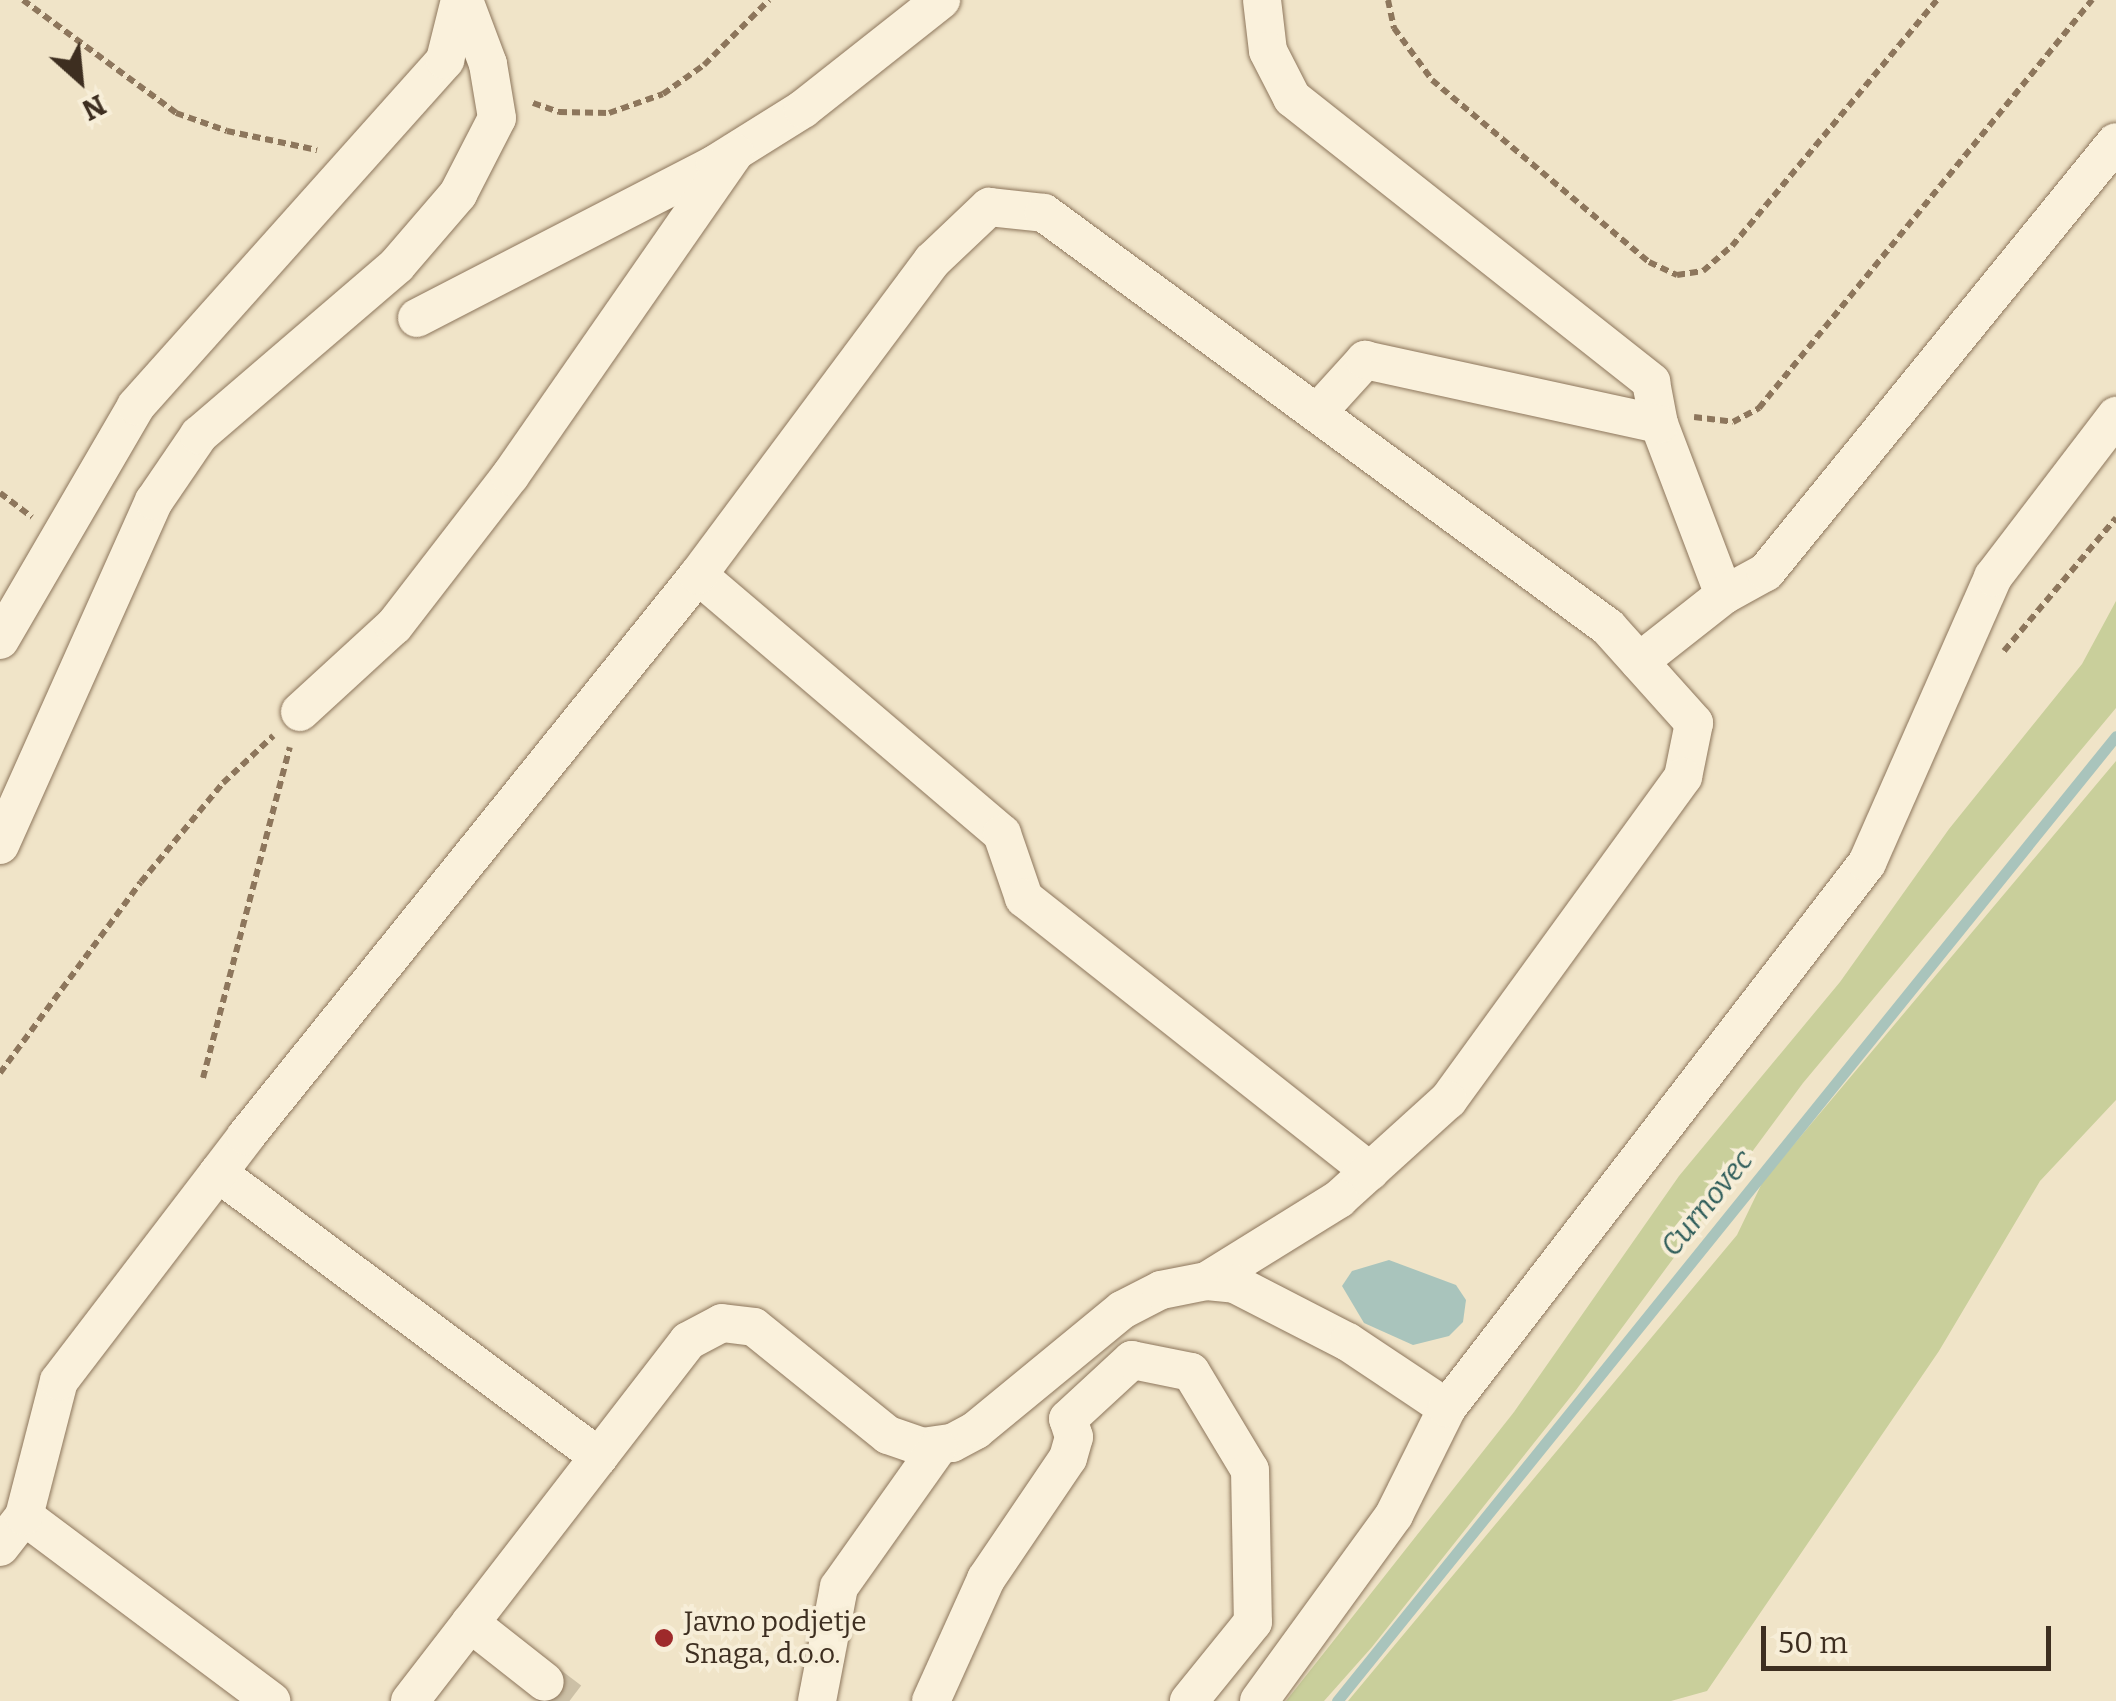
<!DOCTYPE html>
<html>
<head>
<meta charset="utf-8">
<style>
	body { margin:0 }
	#map { position:relative; width:2116px; height:1701px; overflow:hidden; background:#f0e4c8; font-family:Bitter,serif }
	div>[style] { position:absolute }
	.green>* { inset:0; background:#c9cf9b }
	.water>* { inset:0; background:#a9c4bc }
	.stream>* { height:11px; margin:-5.5px; padding:0 5.5px; transform-origin:5.5px; border-radius:5.5px; background:#a9c4bc }
	.minor-tunnel>* { height:38px; margin-top:-19px; transform-origin:0; background:repeating-linear-gradient(90deg,#ccc0a6 0 38px,transparent 0 57px) }
	.path>* { height:6px; margin-top:-3px; transform-origin:0; background:repeating-linear-gradient(90deg,#8d765c 0 8px,transparent 0 13px) }
	.roads { filter:drop-shadow(0 0 2px #8d765c) drop-shadow(0 0 2px #8d765c) }
	.minor>* { height:38px; margin:-19px; padding:0 19px; transform-origin:19px; border-radius:19px; background:#faf1dc }
	.dots>* { width:28px; height:28px; translate:-50% -50%; box-sizing:border-box; border:5px solid #f7eed8; border-radius:50% }
	span { translate:-50% -50%; white-space:nowrap; text-align:center; line-height:1.15; -webkit-text-stroke:8px #f7eed8; paint-order:stroke }
	.poi-label { font-size:28px; color:#3d2e20 }
	.left { translate:0 -50%; text-align:left }
	.water-label { font-size:30px; color:#2f5d5a; font-style:italic }
	.north { position:absolute; left:30px; top:30px; width:100px; height:100px; -webkit-text-stroke:8px #f7eed8; paint-order:stroke; rotate:153deg; font-size:28px; font-weight:700; line-height:40px; text-align:center; color:#3d2e20 }
	.north::after { content:''; display:block; margin:auto; width:35px; height:45px; background:#3d2e20; clip-path:polygon(50% 0,100% 100%,50% 72%,0 100%) }
	.scale { position:absolute; left:1761px; top:1626px; width:290px; height:45px; box-sizing:border-box; border:5px solid #3d2e20; border-top:0; padding-left:12px; font-size:30px; line-height:35px; white-space:nowrap; color:#3d2e20; -webkit-text-stroke:8px #f7eed8; paint-order:stroke }
</style>
</head>
<body>
<div id="map">
	<div class="green">
		<div style="clip-path:polygon(2116px 601px,2116px 708px,1803px 1083px,1576px 1390px,1372px 1647px,1324px 1701px,1286px 1701px,1514px 1412px,1679px 1176px,1840px 982px,1949px 829px,2082px 664px)"></div>
		<div style="clip-path:polygon(2116px 761px,2116px 1100px,2040px 1181px,1939px 1351px,1707px 1691px,1671px 1701px,1348px 1701px,1737px 1235px,1763px 1181px)"></div>
	</div>
	<div class="water">
		<div style="clip-path:polygon(1389px 1260px,1456px 1285px,1466px 1300px,1463px 1322px,1449px 1336px,1413px 1345px,1364px 1323px,1342px 1286px,1352px 1271px)"></div>
	</div>
	<div class="stream">
		<div style="left:1337px;top:1701px;width:1240px;rotate:-51.09deg"></div>
	</div>
	<div class="minor-tunnel">
		<div style="left:545px;top:1682px;width:31px;rotate:37deg"></div>
	</div>
	<div class="path">
		<div style="left:23px;top:0;width:190px;rotate:36.4deg"></div>
		<div style="left:176px;top:113px;width:54px;rotate:19.4deg"></div>
		<div style="left:227px;top:131px;width:92px;rotate:11.9deg"></div>
		<div style="left:1388px;top:0;width:29px;rotate:78deg"></div>
		<div style="left:1394px;top:28px;width:64px;rotate:53.8deg"></div>
		<div style="left:1432px;top:80px;width:283px;rotate:40deg"></div>
		<div style="left:1649px;top:262px;width:31px;rotate:25deg"></div>
		<div style="left:1677px;top:275px;width:26px;rotate:-9deg"></div>
		<div style="left:1703px;top:271px;width:38px;rotate:-41deg"></div>
		<div style="left:1732px;top:246px;width:320px;rotate:-50.2deg"></div>
		<div style="left:533px;top:103px;width:28px;rotate:19deg"></div>
		<div style="left:559px;top:112px;width:50px;rotate:1.1deg"></div>
		<div style="left:609px;top:113px;width:57px;rotate:-19.4deg"></div>
		<div style="left:663px;top:94px;width:50px;rotate:-35.3deg"></div>
		<div style="left:704px;top:65px;width:92px;rotate:-45deg"></div>
		<div style="left:1694px;top:417px;width:39px;rotate:7deg"></div>
		<div style="left:1733px;top:422px;width:30px;rotate:-28deg"></div>
		<div style="left:1759px;top:408px;width:527px;rotate:-50.78deg"></div>
		<div style="left:0;top:493px;width:40px;rotate:37deg"></div>
		<div style="left:2004px;top:651px;width:174px;rotate:-49.9deg"></div>
		<div style="left:0;top:1073px;width:237px;rotate:-53.6deg"></div>
		<div style="left:141px;top:882px;width:129px;rotate:-50.4deg"></div>
		<div style="left:223px;top:783px;width:69px;rotate:-43.2deg"></div>
		<div style="left:203px;top:1078px;width:342px;rotate:-75.3deg"></div>
	</div>
	<div class="roads">
		<div class="minor">
			<div style="left:1262px;top:0;width:51px;rotate:83.3deg"></div>
			<div style="left:1268px;top:51px;width:53px;rotate:62.9deg"></div>
			<div style="left:1292px;top:98px;width:458px;rotate:38.3deg"></div>
			<div style="left:1651px;top:382px;width:43px;rotate:79.2deg"></div>
			<div style="left:1659px;top:424px;width:183px;rotate:69.2deg"></div>
			<div style="left:1724px;top:595px;width:108px;rotate:141.8deg"></div>
			<div style="left:417px;top:318px;width:335px;rotate:-27.3deg"></div>
			<div style="left:715px;top:164px;width:104px;rotate:-32deg"></div>
			<div style="left:803px;top:109px;width:176px;rotate:-38.3deg"></div>
			<div style="left:1317px;top:413px;width:72px;rotate:-47.8deg"></div>
			<div style="left:1365px;top:360px;width:301px;rotate:12.3deg"></div>
			<div style="left:698px;top:575px;width:399px;rotate:40.4deg"></div>
			<div style="left:1002px;top:834px;width:68px;rotate:71deg"></div>
			<div style="left:1024px;top:898px;width:441px;rotate:38.3deg"></div>
			<div style="left:1724px;top:595px;width:48px;rotate:-28.7deg"></div>
			<div style="left:1766px;top:572px;width:554px;rotate:-50.86deg"></div>
			<div style="left:0;top:640px;width:271px;rotate:-59.8deg"></div>
			<div style="left:136px;top:406px;width:464px;rotate:-48.2deg"></div>
			<div style="left:445px;top:60px;width:62px;rotate:-76deg"></div>
			<div style="left:300px;top:712px;width:127px;rotate:-42.5deg"></div>
			<div style="left:394px;top:626px;width:190px;rotate:-52.3deg"></div>
			<div style="left:510px;top:476px;width:394px;rotate:-55.2deg"></div>
			<div style="left:0;top:845px;width:377px;rotate:-65.9deg"></div>
			<div style="left:154px;top:501px;width:80px;rotate:-55.7deg"></div>
			<div style="left:199px;top:435px;width:261px;rotate:-40.6deg"></div>
			<div style="left:397px;top:265px;width:94px;rotate:-49.3deg"></div>
			<div style="left:458px;top:194px;width:85px;rotate:-62.8deg"></div>
			<div style="left:497px;top:118px;width:55px;rotate:-99.5deg"></div>
			<div style="left:488px;top:64px;width:68px;rotate:-110.6deg"></div>
			<div style="left:218px;top:1173px;width:475px;rotate:36.7deg"></div>
			<div style="left:24px;top:1516px;width:309px;rotate:36.8deg"></div>
			<div style="left:0;top:1547px;width:39px;rotate:-52deg"></div>
			<div style="left:24px;top:1516px;width:139px;rotate:-75.5deg"></div>
			<div style="left:59px;top:1381px;width:308px;rotate:-52.6deg"></div>
			<div style="left:246px;top:1136px;width:720px;rotate:-51.14deg"></div>
			<div style="left:698px;top:575px;width:392px;rotate:-53.3deg"></div>
			<div style="left:932px;top:261px;width:79px;rotate:-43.5deg"></div>
			<div style="left:989px;top:207px;width:55px;rotate:6.2deg"></div>
			<div style="left:1044px;top:213px;width:700px;rotate:36.28deg"></div>
			<div style="left:1608px;top:627px;width:129px;rotate:48.1deg"></div>
			<div style="left:1694px;top:723px;width:55px;rotate:101.5deg"></div>
			<div style="left:1683px;top:777px;width:399px;rotate:126deg"></div>
			<div style="left:1448px;top:1100px;width:147px;rotate:137.8deg"></div>
			<div style="left:1339px;top:1199px;width:155px;rotate:148.2deg"></div>
			<div style="left:470px;top:1623px;width:95px;rotate:38.2deg"></div>
			<div style="left:410px;top:1701px;width:455px;rotate:-52.3deg"></div>
			<div style="left:688px;top:1341px;width:38px;rotate:-28deg"></div>
			<div style="left:722px;top:1323px;width:32px;rotate:7deg"></div>
			<div style="left:754px;top:1327px;width:172px;rotate:38.9deg"></div>
			<div style="left:888px;top:1435px;width:36px;rotate:19deg"></div>
			<div style="left:922px;top:1447px;width:30px;rotate:-8deg"></div>
			<div style="left:952px;top:1443px;width:27px;rotate:-28deg"></div>
			<div style="left:976px;top:1430px;width:189px;rotate:-39.4deg"></div>
			<div style="left:1122px;top:1310px;width:44px;rotate:-27.1deg"></div>
			<div style="left:1161px;top:1290px;width:47px;rotate:-11.1deg"></div>
			<div style="left:1207px;top:1281px;width:28px;rotate:6deg"></div>
			<div style="left:1235px;top:1284px;width:127px;rotate:27.2deg"></div>
			<div style="left:1348px;top:1342px;width:119px;rotate:33.7deg"></div>
			<div style="left:817px;top:1701px;width:116px;rotate:-79.1deg"></div>
			<div style="left:839px;top:1587px;width:171px;rotate:-54.7deg"></div>
			<div style="left:931px;top:1701px;width:134px;rotate:-65.7deg"></div>
			<div style="left:986px;top:1579px;width:146px;rotate:-55.9deg"></div>
			<div style="left:1068px;top:1458px;width:22px;rotate:-74deg"></div>
			<div style="left:1074px;top:1437px;width:19px;rotate:-108deg"></div>
			<div style="left:1068px;top:1419px;width:87px;rotate:-42.7deg"></div>
			<div style="left:1132px;top:1360px;width:60px;rotate:11.5deg"></div>
			<div style="left:1191px;top:1372px;width:114px;rotate:59deg"></div>
			<div style="left:1250px;top:1470px;width:152px;rotate:88.9deg"></div>
			<div style="left:1253px;top:1622px;width:102px;rotate:129deg"></div>
			<div style="left:1259px;top:1701px;width:230px;rotate:-54deg"></div>
			<div style="left:1394px;top:1515px;width:119px;rotate:-63.6deg"></div>
			<div style="left:1447px;top:1408px;width:688px;rotate:-52.38deg"></div>
			<div style="left:1867px;top:863px;width:313px;rotate:-66.2deg"></div>
			<div style="left:1993px;top:577px;width:203px;rotate:-52.6deg"></div>
		</div>
	</div>
	<div class="dots">
		<div style="left:664px;top:1638px;background:#9e2a2b"></div>
	</div>
	<div class="poi-label">
		<span class="left" style="left:684px;top:1638px">Javno podjetje<br>Snaga, d.o.o.</span>
	</div>
	<div class="water-label">
		<span style="left:1707px;top:1203px;rotate:-51deg">Curnovec</span>
	</div>
	<div class="north">N</div>
	<div class="scale">50 m</div>
</div>
</body>
</html>
